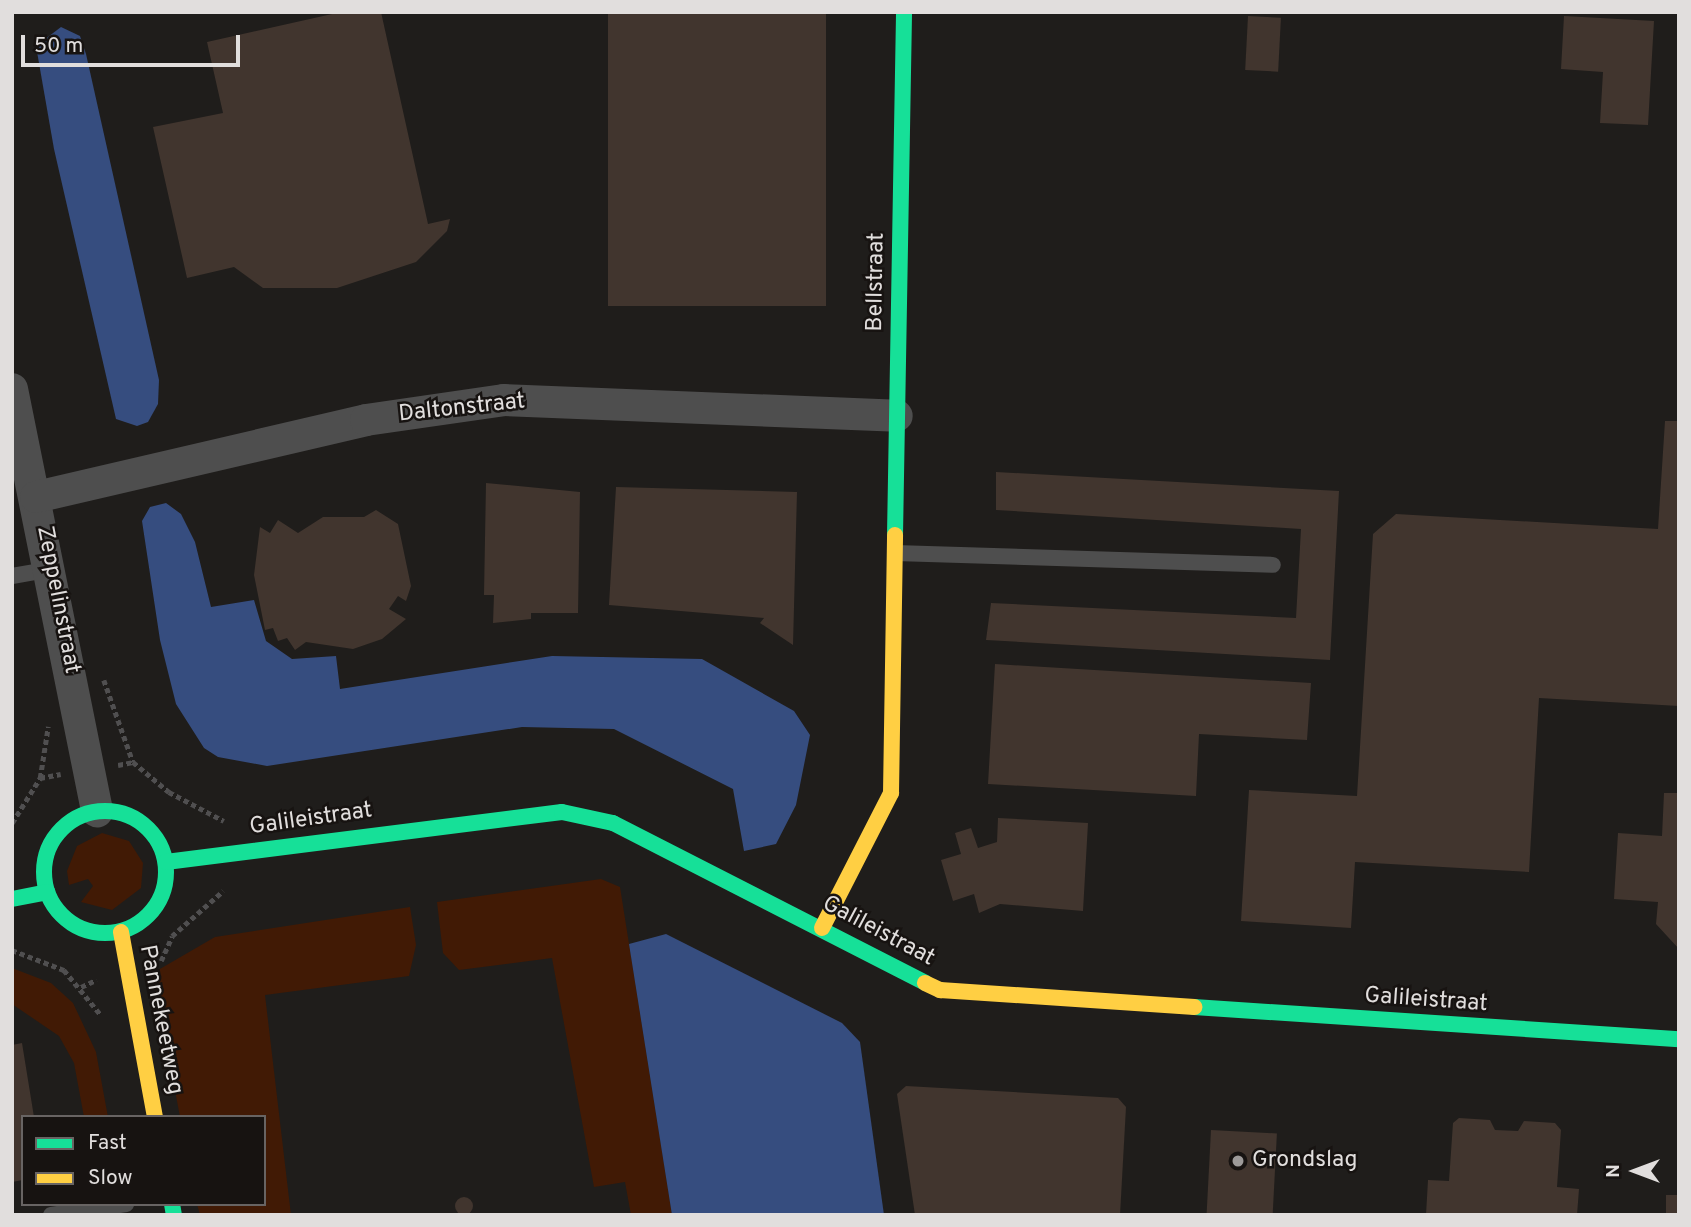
<!DOCTYPE html>
<html>
<head>
<meta charset="utf-8">
<style>
	body { margin:0 }
	#map { position:relative; width:1691px; height:1227px; overflow:hidden; background:#1f1d1b; font-family:Overpass,sans-serif }
	div>[style] { position:absolute }
	.green>* { inset:0; background:#411a05 }
	.water>* { inset:0; background:#364d7f }
	.building>* { inset:0; background:#41352e; transform-origin:0 0 }
	.round { border-radius:50% }
	.path>* { height:4.5px; margin-top:-2.25px; transform-origin:0; background:repeating-linear-gradient(90deg,#504f50 0 5px,transparent 0 8.5px) }
	.lane>* { height:16px; margin:-8px; padding:0 8px; transform-origin:8px; border-radius:8px; background:#4e4e4e }
	.street>* { height:32px; margin:-16px; padding:0 16px; transform-origin:16px; border-radius:16px; background:#4e4e4e }
	.fast>* { height:16px; margin:-8px; padding:0 8px; transform-origin:8px; border-radius:8px; background:#16e098 }
	.fast>.ring { margin:-8px; padding:0; box-sizing:content-box; background:none; border:16px solid #16e098; border-radius:50% }
	.slow>* { height:16px; margin:-8px; padding:0 8px; transform-origin:8px; border-radius:8px; background:#ffcf43 }
	.dots>* { width:19px; height:19px; translate:-50% -50%; box-sizing:border-box; border:4px solid #171311; border-radius:50% }
	span { translate:-50% -50%; white-space:nowrap; text-align:center; line-height:1.15; -webkit-text-stroke:5px #171311; paint-order:stroke }
	.street-label { font-size:23px; color:#e1dedd }
	.poi-label { font-size:23px; color:#e1dedd }
	.left { translate:0 -50%; text-align:left }
	.frame { position:absolute; inset:0; border:14px solid #e1dedd; pointer-events:none }
	.legend { position:absolute; left:21px; top:1115px; width:245px; height:91px; box-sizing:border-box; background:#171311; border:2px solid #686463; margin:0; padding:9px 12px; list-style:none; font-size:21px; color:#e1dedd }
	.legend li { display:flex; align-items:center; gap:14px; height:35px }
	.legend b { width:35px; border:2px solid #686463 }
	.north { position:absolute; left:1600px; top:1136px; width:70px; height:70px; -webkit-text-stroke:5px #171311; paint-order:stroke; rotate:270deg; font-size:19px; font-weight:700; line-height:28px; text-align:center; color:#e1dedd }
	.north::after { content:''; display:block; margin:auto; width:24px; height:32px; background:#e1dedd; clip-path:polygon(50% 0,100% 100%,50% 72%,0 100%) }
	.scale { position:absolute; left:21px; top:35px; width:219px; height:32px; box-sizing:border-box; border:4px solid #e1dedd; border-top:0; padding-left:9px; font-size:21px; line-height:24px; white-space:nowrap; color:#e1dedd; -webkit-text-stroke:5px #171311; paint-order:stroke }
</style>
</head>
<body>
<div id="map">
	<div class="green">
		<div style="clip-path:polygon(102px 833px,129px 841px,143px 863px,141px 888px,112px 910px,81px 902px,93px 886px,88px 879px,69px 885px,67px 871px,77px 846px)"></div>
		<div style="clip-path:polygon(601px 879px,620px 887px,672px 1215px,631px 1215px,625px 1182px,594px 1187px,552px 958px,459px 970px,443px 953px,437px 902px)"></div>
		<div style="clip-path:polygon(410px 907px,416px 945px,409px 976px,265px 995px,291px 1215px,200px 1215px,197px 1204px,264px 1204px,264px 1117px,180px 1117px,153px 973px,215px 937px)"></div>
		<div style="clip-path:polygon(12px 968px,51px 983px,73px 1003px,96px 1052px,108px 1117px,84px 1117px,74px 1063px,59px 1036px,12px 1004px)"></div>
	</div>
	<div class="water">
		<div style="clip-path:polygon(61px 27px,80px 36px,86px 54px,159px 380px,158px 404px,148px 422px,137px 426px,116px 419px,54px 149px,36px 46px)"></div>
		<div style="clip-path:polygon(166px 503px,181px 514px,195px 542px,211px 607px,254px 600px,266px 641px,292px 659px,336px 656px,340px 689px,552px 656px,702px 659px,794px 711px,810px 735px,796px 805px,776px 844px,744px 851px,733px 789px,614px 729px,522px 727px,267px 766px,218px 757px,204px 748px,176px 704px,160px 640px,142px 521px,150px 507px)"></div>
		<div style="clip-path:polygon(666px 934px,842px 1023px,860px 1042px,884px 1215px,672px 1215px,629px 944px)"></div>
	</div>
	<div class="building">
		<div style="clip-path:polygon(341px 12px,381px 12px,428px 224px,450px 219px,447px 231px,416px 262px,337px 288px,263px 288px,234px 267px,187px 278px,153px 127px,223px 113px,207px 42px)"></div>
		<div style="left:608px;top:12px;width:218px;height:294px"></div>
		<div style="left:1248px;top:16px;width:33px;height:54px;rotate:3deg"></div>
		<div style="clip-path:polygon(1564px 16px,1654px 21px,1648px 125px,1600px 123px,1603px 72px,1561px 69px)"></div>
		<div style="clip-path:polygon(1665px 421px,1679px 421px,1679px 706px,1539px 698px,1529px 872px,1355px 862px,1351px 928px,1241px 921px,1249px 790px,1357px 796px,1373px 534px,1396px 514px,1658px 529px)"></div>
		<div style="clip-path:polygon(996px 472px,1339px 491px,1330px 660px,986px 640px,991px 603px,1296px 618px,1301px 529px,996px 510px)"></div>
		<div style="clip-path:polygon(486px 483px,580px 492px,578px 613px,531px 613px,531px 619px,493px 623px,494px 595px,484px 595px)"></div>
		<div style="clip-path:polygon(616px 487px,797px 492px,793px 645px,760px 623px,764px 618px,609px 605px)"></div>
		<div style="clip-path:polygon(376px 510px,398px 524px,411px 586px,406px 601px,398px 596px,389px 609px,406px 619px,382px 639px,353px 649px,306px 642px,295px 650px,287px 638px,278px 641px,273px 628px,265px 630px,254px 575px,260px 527px,270px 533px,278px 520px,298px 533px,323px 517px,364px 517px)"></div>
		<div style="clip-path:polygon(995px 664px,1311px 683px,1307px 740px,1199px 734px,1196px 796px,988px 784px)"></div>
		<div style="clip-path:polygon(1664px 793px,1679px 793px,1679px 949px,1656px 924px,1658px 902px,1614px 899px,1618px 833px,1662px 836px)"></div>
		<div style="clip-path:polygon(998px 818px,1088px 823px,1083px 911px,1000px 904px,979px 913px,974px 894px,953px 901px,941px 860px,961px 854px,955px 833px,971px 828px,978px 848px,997px 842px)"></div>
		<div style="clip-path:polygon(22px 1043px,34px 1117px,23px 1117px,23px 1180px,12px 1182px,12px 1045px)"></div>
		<div style="clip-path:polygon(906px 1086px,1118px 1098px,1126px 1107px,1120px 1215px,915px 1215px,897px 1094px)"></div>
		<div style="clip-path:polygon(1459px 1118px,1490px 1120px,1495px 1130px,1518px 1131px,1524px 1121px,1555px 1123px,1561px 1130px,1557px 1187px,1579px 1189px,1577px 1215px,1426px 1215px,1428px 1180px,1449px 1181px,1453px 1123px)"></div>
		<div style="left:1211px;top:1130px;width:66px;height:85px;rotate:3deg"></div>
		<div style="left:1666px;top:1195px;width:13px;height:20px"></div>
		<div class="round" style="left:455px;top:1197px;width:18px;height:18px"></div>
	</div>
	<div class="path">
		<div style="left:104px;top:680px;width:87px;rotate:70.5deg"></div>
		<div style="left:118px;top:765px;width:15px;rotate:-11deg"></div>
		<div style="left:133px;top:762px;width:47px;rotate:39.8deg"></div>
		<div style="left:169px;top:792px;width:62px;rotate:27.8deg"></div>
		<div style="left:40px;top:778px;width:21px;rotate:-11deg"></div>
		<div style="left:12px;top:823px;width:53px;rotate:-58.1deg"></div>
		<div style="left:40px;top:778px;width:52px;rotate:-81.1deg"></div>
		<div style="left:12px;top:950px;width:56px;rotate:21deg"></div>
		<div style="left:64px;top:970px;width:58px;rotate:50.6deg"></div>
		<div style="left:161px;top:961px;width:27px;rotate:-66deg"></div>
		<div style="left:172px;top:936px;width:68px;rotate:-41.4deg"></div>
		<div style="left:81px;top:987px;width:17px;rotate:-25deg"></div>
	</div>
	<div class="lane">
		<div style="left:895px;top:553px;width:378px;rotate:1.8deg"></div>
		<div style="left:12px;top:576px;width:40px;rotate:-10deg"></div>
		<div style="left:51px;top:1215px;width:76px;rotate:-8.3deg"></div>
	</div>
	<div class="street">
		<div style="left:12px;top:389px;width:431px;rotate:78.6deg"></div>
		<div style="left:36px;top:497px;width:339px;rotate:-13.1deg"></div>
		<div style="left:366px;top:420px;width:139px;rotate:-8.2deg"></div>
		<div style="left:504px;top:400px;width:393px;rotate:2.3deg"></div>
	</div>
	<div class="fast">
		<div style="left:895px;top:535px;width:523px;rotate:-89.01deg"></div>
		<div class="ring" style="left:44px;top:811px;width:106px;height:106px"></div>
		<div style="left:166px;top:862px;width:399px;rotate:-7.2deg"></div>
		<div style="left:562px;top:812px;width:52px;rotate:12.2deg"></div>
		<div style="left:613px;top:823px;width:351px;rotate:27.1deg"></div>
		<div style="left:12px;top:899px;width:36px;rotate:-11deg"></div>
		<div style="left:1194px;top:1007px;width:486px;rotate:3.8deg"></div>
		<div style="left:172px;top:1204px;width:11px;rotate:80deg"></div>
	</div>
	<div class="slow">
		<div style="left:822px;top:928px;width:152px;rotate:-62.9deg"></div>
		<div style="left:891px;top:793px;width:258px;rotate:-89.1deg"></div>
		<div style="left:121px;top:932px;width:188px;rotate:79.6deg"></div>
		<div style="left:925px;top:983px;width:17px;rotate:25deg"></div>
		<div style="left:940px;top:990px;width:255px;rotate:3.8deg"></div>
	</div>
	<div class="dots">
		<div style="left:1238px;top:1161px;background:#9d9a99"></div>
	</div>
	<div class="street-label">
		<span style="left:877px;top:282px;rotate:-89deg">Bellstraat</span>
		<span style="left:462px;top:409px;rotate:-6deg">Daltonstraat</span>
		<span style="left:57px;top:600px;rotate:79deg">Zeppelinstraat</span>
		<span style="left:311px;top:820px;rotate:-8deg">Galileistraat</span>
		<span style="left:878px;top:932px;rotate:28deg">Galileistraat</span>
		<span style="left:1426px;top:1001px;rotate:4deg">Galileistraat</span>
		<span style="left:160px;top:1020px;rotate:79deg">Pannekeetweg</span>
	</div>
	<div class="poi-label">
		<span class="left" style="left:1252px;top:1161px">Grondslag</span>
	</div>
	<div class="frame"></div>
	<ul class="legend">
	<li><b style="height:9px;background:#16e098"></b>Fast</li>
	<li><b style="height:9px;background:#ffcf43"></b>Slow</li>
	</ul>
	<div class="north">N</div>
	<div class="scale">50 m</div>
</div>
</body>
</html>
